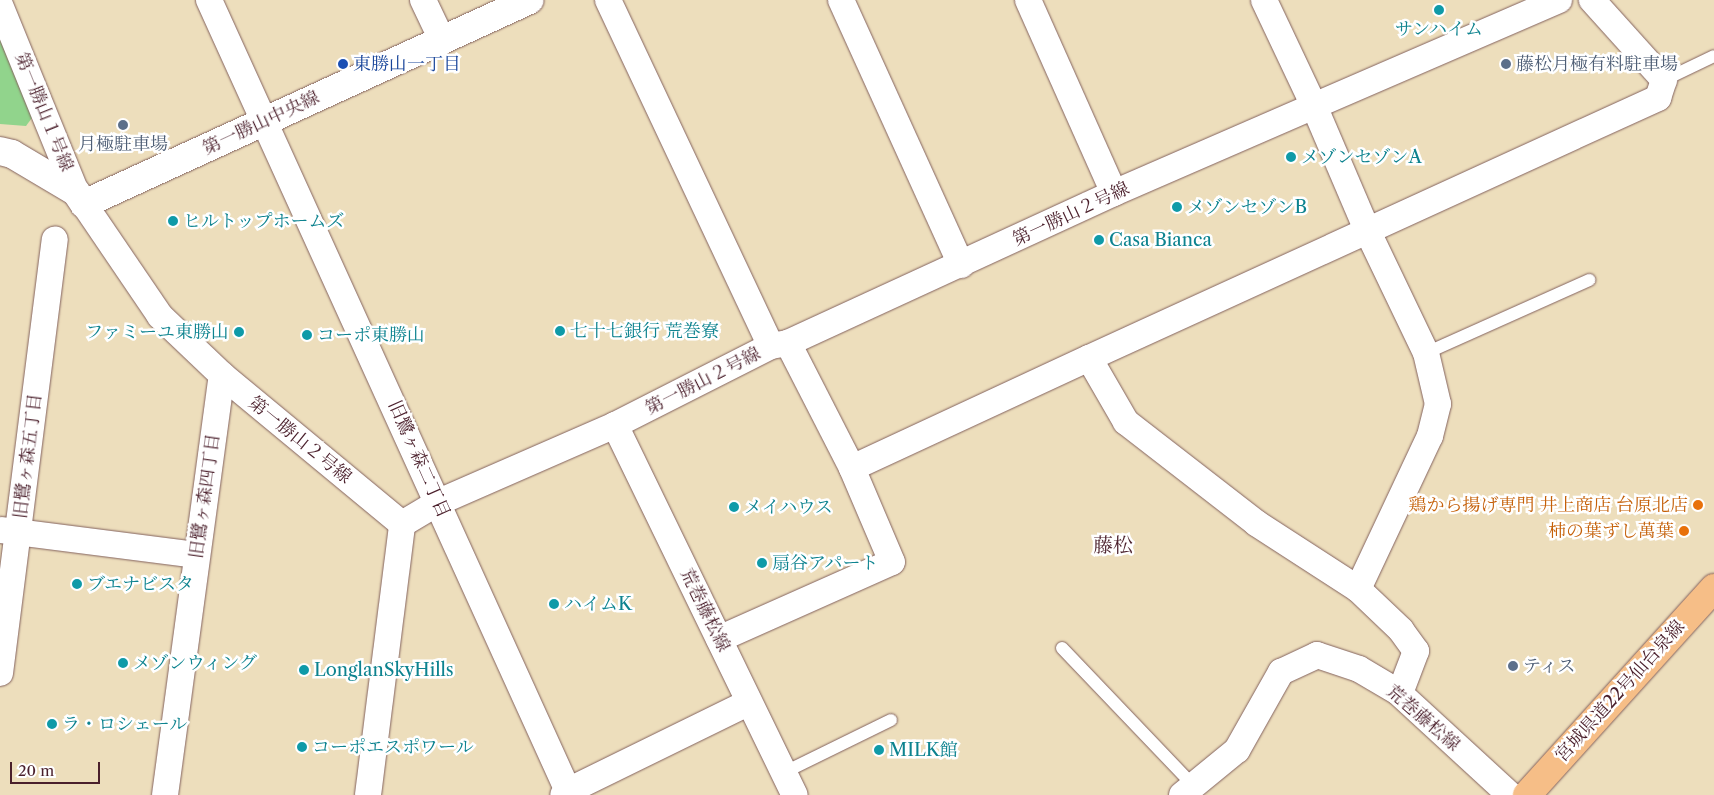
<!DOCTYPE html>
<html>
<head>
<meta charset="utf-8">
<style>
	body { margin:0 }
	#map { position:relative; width:1714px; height:795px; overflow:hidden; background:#eddebc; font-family:"Libre Caslon Text","Noto Serif JP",serif }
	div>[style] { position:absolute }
	.green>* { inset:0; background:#91d48c }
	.roads { filter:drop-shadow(0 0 1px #83625e) drop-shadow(0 0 1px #83625e) }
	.service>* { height:12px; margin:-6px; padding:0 6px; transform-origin:6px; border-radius:6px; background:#fff }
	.minor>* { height:26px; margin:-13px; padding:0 13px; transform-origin:13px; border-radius:13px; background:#fff }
	.tertiary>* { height:28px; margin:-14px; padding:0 14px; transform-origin:14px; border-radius:14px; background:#fff }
	.primary>* { height:28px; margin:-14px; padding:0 14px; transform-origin:14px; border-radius:14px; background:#f6be87 }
	.dots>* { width:14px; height:14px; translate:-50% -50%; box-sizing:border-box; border:2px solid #fff; border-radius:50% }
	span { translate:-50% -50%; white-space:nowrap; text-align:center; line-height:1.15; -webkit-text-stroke:5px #fff; paint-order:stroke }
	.culture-label { font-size:18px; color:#0d838f }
	.left { translate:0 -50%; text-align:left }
	.right { translate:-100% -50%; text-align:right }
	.transit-label { font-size:18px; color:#164399 }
	.service-label { font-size:18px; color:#4e5e75 }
	.street-label { font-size:18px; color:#4a1f2b }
	.food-label { font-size:18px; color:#c56008 }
	.quarter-label { font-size:20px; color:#4a1f2b }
	.scale { position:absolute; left:10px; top:762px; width:90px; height:22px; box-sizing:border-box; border:2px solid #4a1f2b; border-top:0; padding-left:6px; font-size:15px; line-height:18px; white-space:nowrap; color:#4a1f2b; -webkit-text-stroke:4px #fff; paint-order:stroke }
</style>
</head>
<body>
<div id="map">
	<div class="green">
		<div style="clip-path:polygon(0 28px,37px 111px,26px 126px,0 124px)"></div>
	</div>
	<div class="roads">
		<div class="service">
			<div style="left:1664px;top:80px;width:55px;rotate:-25.6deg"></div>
			<div style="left:1426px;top:353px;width:179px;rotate:-24.1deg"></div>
			<div style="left:1062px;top:648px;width:192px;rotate:46.3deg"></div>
			<div style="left:785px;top:772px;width:118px;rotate:-26.1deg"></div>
		</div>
		<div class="minor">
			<div style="left:209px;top:0;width:869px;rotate:65.59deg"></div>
			<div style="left:568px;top:791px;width:6px;rotate:141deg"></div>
			<div style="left:423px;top:0;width:44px;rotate:64.6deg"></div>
			<div style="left:608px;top:0;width:382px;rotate:64.8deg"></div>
			<div style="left:841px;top:0;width:291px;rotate:65.6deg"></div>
			<div style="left:1028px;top:0;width:211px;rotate:66deg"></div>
			<div style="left:0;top:5px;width:202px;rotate:67.9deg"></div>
			<div style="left:84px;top:204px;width:135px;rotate:55.8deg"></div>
			<div style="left:160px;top:316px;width:86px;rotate:43.6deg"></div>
			<div style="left:222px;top:375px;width:234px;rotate:39.6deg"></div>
			<div style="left:402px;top:524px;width:43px;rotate:-30.7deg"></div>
			<div style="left:439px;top:502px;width:192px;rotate:-23.6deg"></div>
			<div style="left:615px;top:425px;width:175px;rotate:-26.9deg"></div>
			<div style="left:771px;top:346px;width:17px;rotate:-10deg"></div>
			<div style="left:788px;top:343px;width:359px;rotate:-24.7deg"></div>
			<div style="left:1114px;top:193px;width:218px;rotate:-23.5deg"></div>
			<div style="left:1314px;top:106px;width:117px;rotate:-115.3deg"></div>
			<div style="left:788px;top:343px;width:140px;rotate:62.9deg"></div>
			<div style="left:1089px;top:358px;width:626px;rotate:-24.56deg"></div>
			<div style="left:1658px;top:98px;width:19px;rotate:-72deg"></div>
			<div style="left:1664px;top:80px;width:108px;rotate:-132deg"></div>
			<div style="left:615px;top:425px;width:411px;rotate:64.1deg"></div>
			<div style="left:1px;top:530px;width:197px;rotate:7.3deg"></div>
			<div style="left:719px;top:639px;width:189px;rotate:-24deg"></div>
			<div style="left:892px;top:562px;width:102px;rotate:-113.1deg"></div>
			<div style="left:852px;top:468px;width:261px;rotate:-24.9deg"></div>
			<div style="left:1089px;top:358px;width:74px;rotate:60deg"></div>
			<div style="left:1126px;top:422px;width:165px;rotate:37.8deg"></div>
			<div style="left:1256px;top:523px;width:121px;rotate:32.9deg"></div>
			<div style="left:0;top:673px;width:437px;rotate:-82.8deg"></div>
			<div style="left:1400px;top:693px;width:45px;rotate:-69.1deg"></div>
			<div style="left:1416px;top:651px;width:26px;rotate:-126deg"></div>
			<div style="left:1401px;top:630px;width:59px;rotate:-136.4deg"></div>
			<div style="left:1358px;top:589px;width:169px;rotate:-64.8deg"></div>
			<div style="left:1430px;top:436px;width:33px;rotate:-76deg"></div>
			<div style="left:1438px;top:404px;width:52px;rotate:-103.2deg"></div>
			<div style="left:1426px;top:353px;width:136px;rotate:-115.6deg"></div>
			<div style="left:1367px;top:230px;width:135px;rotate:-113.1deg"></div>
			<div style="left:1314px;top:106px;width:267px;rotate:-23.4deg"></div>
			<div style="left:568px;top:791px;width:200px;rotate:-26.1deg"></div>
			<div style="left:165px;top:795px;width:424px;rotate:-82.3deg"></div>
			<div style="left:368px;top:795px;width:273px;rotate:-82.8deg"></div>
			<div style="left:1182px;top:795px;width:71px;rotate:-39.3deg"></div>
			<div style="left:1237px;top:750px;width:90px;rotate:-60.6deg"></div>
			<div style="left:1281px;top:672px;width:40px;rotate:-25deg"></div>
			<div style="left:1317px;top:655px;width:44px;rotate:18.4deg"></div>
			<div style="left:1359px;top:669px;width:45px;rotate:30.5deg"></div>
			<div style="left:1398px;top:692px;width:152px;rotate:42.6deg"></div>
		</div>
		<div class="tertiary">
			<div style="left:0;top:151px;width:12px;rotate:14deg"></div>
			<div style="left:12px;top:154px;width:74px;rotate:30.7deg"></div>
			<div style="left:76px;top:192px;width:14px;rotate:56deg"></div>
			<div style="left:84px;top:204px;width:490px;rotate:-24.6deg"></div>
		</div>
		<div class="primary">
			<div style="left:1527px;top:795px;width:279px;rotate:-47.9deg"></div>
		</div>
	</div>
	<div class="dots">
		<div style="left:1439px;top:10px;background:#0f9aa8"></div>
		<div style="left:343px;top:64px;background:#1a4fb4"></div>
		<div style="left:1506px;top:64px;background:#5c6f8a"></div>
		<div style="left:123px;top:125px;background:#5c6f8a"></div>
		<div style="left:1291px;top:157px;background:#0f9aa8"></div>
		<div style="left:1177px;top:207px;background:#0f9aa8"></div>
		<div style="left:173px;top:221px;background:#0f9aa8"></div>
		<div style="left:1099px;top:240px;background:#0f9aa8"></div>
		<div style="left:560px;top:331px;background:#0f9aa8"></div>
		<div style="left:239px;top:332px;background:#0f9aa8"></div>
		<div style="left:307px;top:335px;background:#0f9aa8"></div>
		<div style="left:1698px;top:505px;background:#e8710a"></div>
		<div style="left:734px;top:507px;background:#0f9aa8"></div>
		<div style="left:1684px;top:531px;background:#e8710a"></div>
		<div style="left:762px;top:563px;background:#0f9aa8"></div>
		<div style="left:77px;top:584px;background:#0f9aa8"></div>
		<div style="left:554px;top:604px;background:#0f9aa8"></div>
		<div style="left:123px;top:663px;background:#0f9aa8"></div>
		<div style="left:1513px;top:666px;background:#5c6f8a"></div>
		<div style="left:304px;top:670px;background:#0f9aa8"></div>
		<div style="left:52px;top:724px;background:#0f9aa8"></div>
		<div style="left:302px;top:747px;background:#0f9aa8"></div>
		<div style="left:879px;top:750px;background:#0f9aa8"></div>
	</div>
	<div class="culture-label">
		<span style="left:1439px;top:29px">サンハイム</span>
		<span class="left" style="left:1301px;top:157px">メゾンセゾンA</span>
		<span class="left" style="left:1187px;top:207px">メゾンセゾンB</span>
		<span class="left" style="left:183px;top:221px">ヒルトップホームズ</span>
		<span class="left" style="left:1109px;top:240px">Casa Bianca</span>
		<span class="left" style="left:570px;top:331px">七十七銀行 荒巻寮</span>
		<span class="right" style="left:229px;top:332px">ファミーユ東勝山</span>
		<span class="left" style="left:317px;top:335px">コーポ東勝山</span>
		<span class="left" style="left:744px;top:507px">メイハウス</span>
		<span class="left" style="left:772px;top:563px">扇谷アパート</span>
		<span class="left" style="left:87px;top:584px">ブエナビスタ</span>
		<span class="left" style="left:564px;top:604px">ハイムK</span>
		<span class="left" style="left:133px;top:663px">メゾンウィング</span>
		<span class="left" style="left:314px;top:670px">LonglanSkyHills</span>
		<span class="left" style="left:62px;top:724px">ラ・ロシェール</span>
		<span class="left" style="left:312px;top:747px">コーポエスポワール</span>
		<span class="left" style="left:889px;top:750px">MILK館</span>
	</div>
	<div class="transit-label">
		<span class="left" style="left:353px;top:64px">東勝山一丁目</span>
	</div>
	<div class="service-label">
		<span class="left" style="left:1516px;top:64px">藤松月極有料駐車場</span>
		<span style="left:123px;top:144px">月極駐車場</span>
		<span class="left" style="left:1523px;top:666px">ティス</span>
	</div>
	<div class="street-label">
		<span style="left:44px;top:112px;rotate:68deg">第一勝山１号線</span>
		<span style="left:261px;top:123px;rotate:-25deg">第一勝山中央線</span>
		<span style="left:1071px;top:214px;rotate:-25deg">第一勝山２号線</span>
		<span style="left:703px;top:381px;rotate:-27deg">第一勝山２号線</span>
		<span style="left:300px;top:440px;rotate:39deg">第一勝山２号線</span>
		<span style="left:28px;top:456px;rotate:-83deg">旧鷺ヶ森五丁目</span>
		<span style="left:419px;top:459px;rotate:66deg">旧鷺ヶ森二丁目</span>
		<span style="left:205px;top:496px;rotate:-82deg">旧鷺ヶ森四丁目</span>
		<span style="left:705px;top:610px;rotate:64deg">荒巻藤松線</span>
		<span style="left:1620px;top:691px;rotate:-48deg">宮城県道22号仙台泉線</span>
		<span style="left:1423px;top:718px;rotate:41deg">荒巻藤松線</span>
	</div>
	<div class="food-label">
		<span class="right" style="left:1688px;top:505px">鶏から揚げ専門 井上商店 台原北店</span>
		<span class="right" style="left:1674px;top:531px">柿の葉ずし萬葉</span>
	</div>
	<div class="quarter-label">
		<span style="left:1113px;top:545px">藤松</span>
	</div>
	<div class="scale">20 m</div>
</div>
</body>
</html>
